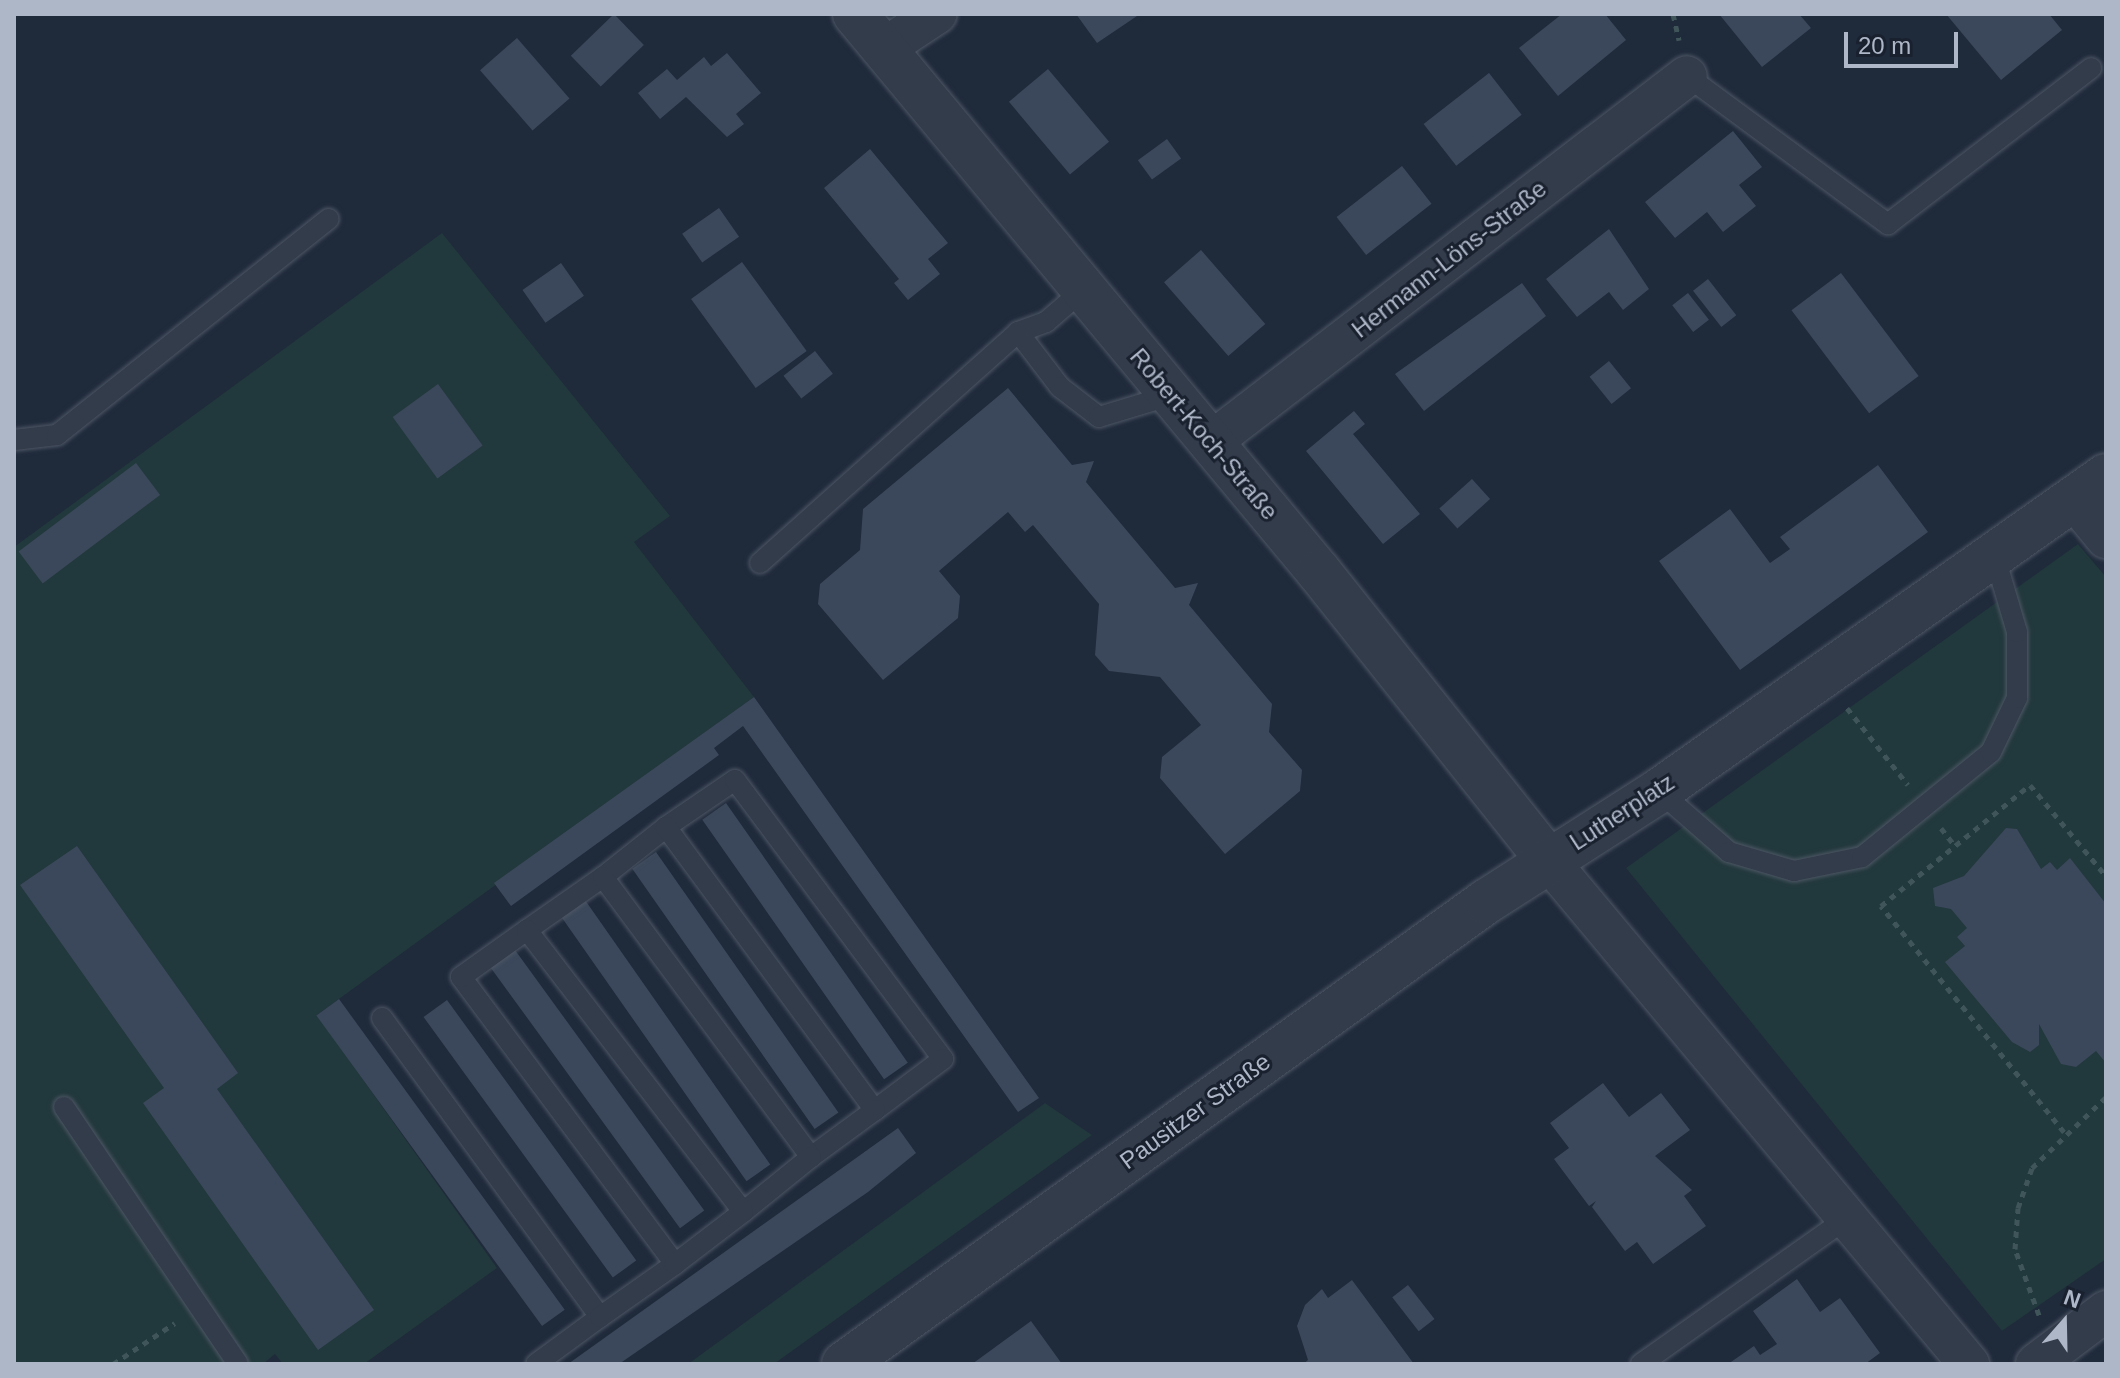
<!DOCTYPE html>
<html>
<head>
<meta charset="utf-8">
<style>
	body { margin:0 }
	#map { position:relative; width:2120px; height:1378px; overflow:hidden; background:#1f2a3b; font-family:Arial,sans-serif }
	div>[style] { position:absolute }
	.green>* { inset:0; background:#21383c }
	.building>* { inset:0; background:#3b485b; transform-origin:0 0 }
	.path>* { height:5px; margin-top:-2.5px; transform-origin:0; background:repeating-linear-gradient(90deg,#3f5559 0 6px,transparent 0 12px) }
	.roads { filter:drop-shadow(0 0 2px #4e5765) drop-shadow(0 0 2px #4e5765) }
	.service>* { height:20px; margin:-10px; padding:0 10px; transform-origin:10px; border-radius:10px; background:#333c4b }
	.minor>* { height:40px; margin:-20px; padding:0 20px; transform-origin:20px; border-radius:20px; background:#333c4b }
	.tertiary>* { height:44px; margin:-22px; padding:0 22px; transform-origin:22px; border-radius:22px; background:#333c4b }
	span { translate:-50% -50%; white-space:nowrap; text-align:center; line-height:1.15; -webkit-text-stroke:6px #19212f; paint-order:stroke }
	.street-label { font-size:24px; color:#aeb7c7 }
	.frame { position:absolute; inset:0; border:16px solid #aeb7c7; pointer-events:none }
	.north { position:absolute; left:2024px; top:1282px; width:80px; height:80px; -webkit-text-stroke:6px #19212f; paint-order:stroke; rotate:20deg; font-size:22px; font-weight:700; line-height:32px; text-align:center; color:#aeb7c7 }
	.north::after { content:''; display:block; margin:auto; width:28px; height:36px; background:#aeb7c7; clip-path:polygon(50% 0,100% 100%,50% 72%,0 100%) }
	.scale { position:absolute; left:1844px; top:32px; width:114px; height:36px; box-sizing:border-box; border:4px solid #aeb7c7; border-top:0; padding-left:10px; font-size:24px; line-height:28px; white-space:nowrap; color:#aeb7c7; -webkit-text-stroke:6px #19212f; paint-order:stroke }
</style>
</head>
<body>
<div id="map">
	<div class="green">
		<div style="clip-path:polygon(442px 233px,670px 516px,634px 542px,754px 697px,317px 1015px,497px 1268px,364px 1364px,283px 1364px,275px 1354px,263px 1364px,14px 1364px,14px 547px)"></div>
		<div style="clip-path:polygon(2078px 544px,2106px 577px,2106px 1259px,2002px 1331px,1626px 868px)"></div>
		<div style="clip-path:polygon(1045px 1103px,1092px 1135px,774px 1364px,688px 1364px)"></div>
	</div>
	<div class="building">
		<div style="left:614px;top:14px;width:43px;height:60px;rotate:46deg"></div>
		<div style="clip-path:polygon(1076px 14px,1140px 14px,1097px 43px)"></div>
		<div style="clip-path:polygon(1562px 14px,1605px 14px,1626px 40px,1558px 96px,1519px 48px)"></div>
		<div style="clip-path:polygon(1719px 14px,1799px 14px,1811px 28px,1762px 67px)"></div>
		<div style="clip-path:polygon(1946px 14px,2049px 14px,2062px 30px,2001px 80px)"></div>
		<div style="left:517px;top:38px;width:80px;height:49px;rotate:49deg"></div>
		<div style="clip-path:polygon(727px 53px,761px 93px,736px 114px,744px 124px,727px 137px,686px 97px,660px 119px,638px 93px,667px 69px,677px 80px,704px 57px,711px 66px)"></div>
		<div style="left:1048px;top:69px;width:95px;height:51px;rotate:50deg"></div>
		<div style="left:1489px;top:73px;width:53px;height:83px;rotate:52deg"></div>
		<div style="clip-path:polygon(1733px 131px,1762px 167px,1739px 185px,1756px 206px,1723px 232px,1707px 212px,1675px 238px,1645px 202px)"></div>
		<div style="left:1167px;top:139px;width:24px;height:36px;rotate:54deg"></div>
		<div style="clip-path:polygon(870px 149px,948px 243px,928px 259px,940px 274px,908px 300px,894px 283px,899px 279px,824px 188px)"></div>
		<div style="left:1402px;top:166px;width:48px;height:83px;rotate:52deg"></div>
		<div style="left:719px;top:208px;width:35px;height:45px;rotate:55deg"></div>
		<div style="clip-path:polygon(1609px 229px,1649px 289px,1623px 310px,1609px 292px,1577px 317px,1546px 279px)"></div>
		<div style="left:1201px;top:250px;width:98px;height:49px;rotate:49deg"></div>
		<div style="left:742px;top:262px;width:110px;height:63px;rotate:54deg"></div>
		<div style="left:561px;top:263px;width:40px;height:47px;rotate:55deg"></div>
		<div style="left:1841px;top:273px;width:129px;height:62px;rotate:53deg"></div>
		<div style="left:1708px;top:279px;width:46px;height:19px;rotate:52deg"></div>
		<div style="clip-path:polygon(1522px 283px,1546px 316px,1424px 411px,1395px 374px)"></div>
		<div style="left:1688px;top:293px;width:34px;height:20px;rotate:52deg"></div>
		<div style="left:815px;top:351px;width:29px;height:40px;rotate:52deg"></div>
		<div style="left:1609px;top:361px;width:35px;height:25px;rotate:51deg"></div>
		<div style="left:438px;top:384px;width:76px;height:56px;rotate:54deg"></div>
		<div style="clip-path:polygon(1008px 388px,1072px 465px,1094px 461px,1086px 482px,1175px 588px,1198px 583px,1189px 605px,1272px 704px,1269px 732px,1302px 770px,1300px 791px,1225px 854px,1160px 778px,1162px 757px,1201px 725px,1160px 677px,1109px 671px,1095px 655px,1099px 604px,1033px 525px,1025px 532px,1008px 512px,939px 571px,960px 596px,958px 618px,883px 680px,818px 604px,820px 584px,860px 550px,863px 509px)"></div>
		<div style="clip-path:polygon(1354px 411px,1365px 424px,1353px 434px,1420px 514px,1383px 544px,1306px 451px)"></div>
		<div style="left:136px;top:463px;width:40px;height:147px;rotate:53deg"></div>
		<div style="clip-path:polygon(1878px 465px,1928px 532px,1740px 670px,1659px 561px,1730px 509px,1770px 563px,1790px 549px,1780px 537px)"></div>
		<div style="left:1472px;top:479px;width:27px;height:44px;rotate:48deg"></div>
		<div style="clip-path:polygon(754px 697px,1039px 1098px,1018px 1112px,743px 726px,714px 748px,719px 755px,511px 906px,494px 883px)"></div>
		<div style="left:726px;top:803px;width:317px;height:29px;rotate:55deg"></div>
		<div style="clip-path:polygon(2006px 828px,2017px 829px,2041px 869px,2050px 862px,2057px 870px,2070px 858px,2106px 904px,2106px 1063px,2096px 1051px,2076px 1067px,2061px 1064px,2039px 1024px,2039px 1045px,2030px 1052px,2012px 1042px,1945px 962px,1965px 946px,1957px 937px,1967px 928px,1951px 909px,1935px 906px,1933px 888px,1964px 876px)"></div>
		<div style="clip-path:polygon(77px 846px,238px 1073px,217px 1089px,374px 1310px,318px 1350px,143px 1103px,164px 1088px,20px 885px)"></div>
		<div style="left:656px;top:852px;width:318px;height:29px;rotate:55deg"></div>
		<div style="left:585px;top:900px;width:323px;height:29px;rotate:55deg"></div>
		<div style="left:515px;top:950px;width:322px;height:30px;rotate:54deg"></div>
		<div style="left:339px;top:999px;width:384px;height:28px;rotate:54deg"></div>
		<div style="left:447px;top:1000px;width:322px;height:29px;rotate:54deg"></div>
		<div style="clip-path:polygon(1603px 1083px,1629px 1117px,1661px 1093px,1690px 1130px,1655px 1156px,1692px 1190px,1684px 1196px,1706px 1226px,1653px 1264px,1637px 1242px,1625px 1251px,1592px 1207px,1596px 1201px,1589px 1206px,1554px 1159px,1569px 1148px,1550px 1123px)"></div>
		<div style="clip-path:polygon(898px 1128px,916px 1153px,868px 1192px,619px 1364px,568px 1364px)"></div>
		<div style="clip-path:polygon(1797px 1279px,1820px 1312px,1840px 1298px,1880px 1353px,1865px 1364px,1728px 1364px,1754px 1346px,1760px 1355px,1777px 1344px,1753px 1311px)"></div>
		<div style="clip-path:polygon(1352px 1280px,1414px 1364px,1303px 1364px,1308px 1360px,1297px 1326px,1305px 1305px,1322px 1289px,1328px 1298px)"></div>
		<div style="left:1408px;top:1285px;width:43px;height:20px;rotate:52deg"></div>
		<div style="clip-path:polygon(1031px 1321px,1062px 1364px,972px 1364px)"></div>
	</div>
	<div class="path">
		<div style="left:1673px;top:14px;width:27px;rotate:77deg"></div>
		<div style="left:1847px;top:708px;width:98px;rotate:51.6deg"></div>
		<div style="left:1941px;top:828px;width:23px;rotate:52deg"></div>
		<div style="left:2064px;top:1132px;width:291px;rotate:-129deg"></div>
		<div style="left:1881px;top:906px;width:192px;rotate:-39.1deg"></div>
		<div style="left:2030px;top:785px;width:119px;rotate:50.1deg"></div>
		<div style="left:2039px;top:1315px;width:70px;rotate:-110deg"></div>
		<div style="left:2015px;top:1249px;width:41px;rotate:-85.8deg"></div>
		<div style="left:2018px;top:1208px;width:42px;rotate:-70.7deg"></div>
		<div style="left:2032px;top:1168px;width:103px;rotate:-43.8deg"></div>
		<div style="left:113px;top:1364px;width:74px;rotate:-33.5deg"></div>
	</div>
	<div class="roads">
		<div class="service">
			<div style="left:1687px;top:76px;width:250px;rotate:36.4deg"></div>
			<div style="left:1888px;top:224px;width:256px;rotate:-37.5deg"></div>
			<div style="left:1083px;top:290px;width:49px;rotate:139.1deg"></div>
			<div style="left:1046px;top:322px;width:30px;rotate:160deg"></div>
			<div style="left:1018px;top:332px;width:69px;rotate:52.6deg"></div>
			<div style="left:1060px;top:387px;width:49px;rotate:37.6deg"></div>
			<div style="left:1099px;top:417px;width:76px;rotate:-16.8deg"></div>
			<div style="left:14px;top:440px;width:43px;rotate:-6.6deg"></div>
			<div style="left:57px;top:435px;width:347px;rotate:-38.5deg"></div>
			<div style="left:760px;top:563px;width:346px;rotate:-41.8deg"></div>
			<div style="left:1659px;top:791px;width:93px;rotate:41.1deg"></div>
			<div style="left:1729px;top:852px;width:68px;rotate:16.3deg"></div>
			<div style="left:1794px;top:871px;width:69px;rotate:-11.6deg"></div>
			<div style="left:1862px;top:857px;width:166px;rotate:-39.1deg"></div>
			<div style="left:1991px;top:752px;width:60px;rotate:-64.3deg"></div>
			<div style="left:2017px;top:698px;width:66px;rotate:-90deg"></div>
			<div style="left:2017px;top:632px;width:84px;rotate:-106.5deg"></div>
			<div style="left:666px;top:827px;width:83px;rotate:-34.3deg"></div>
			<div style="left:735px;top:780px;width:348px;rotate:53.3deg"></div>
			<div style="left:943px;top:1059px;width:85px;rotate:143.1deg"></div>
			<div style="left:603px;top:877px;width:80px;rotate:-38.4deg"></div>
			<div style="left:666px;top:827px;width:352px;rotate:53.6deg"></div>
			<div style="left:875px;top:1110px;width:79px;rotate:143.7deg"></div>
			<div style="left:527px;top:930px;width:93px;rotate:-34.9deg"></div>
			<div style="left:603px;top:877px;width:349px;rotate:53.4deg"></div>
			<div style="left:811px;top:1157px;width:87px;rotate:141deg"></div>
			<div style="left:382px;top:1018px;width:370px;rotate:53.9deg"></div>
			<div style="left:600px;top:1317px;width:79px;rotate:143.7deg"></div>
			<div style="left:64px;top:1107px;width:310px;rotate:55.9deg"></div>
			<div style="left:600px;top:1317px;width:92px;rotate:-35.2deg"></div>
			<div style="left:675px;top:1264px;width:358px;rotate:-126.7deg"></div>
			<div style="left:461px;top:977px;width:81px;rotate:-35.5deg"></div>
			<div style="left:527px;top:930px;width:355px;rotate:52.5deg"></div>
			<div style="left:743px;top:1212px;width:86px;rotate:142.6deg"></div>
			<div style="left:1641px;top:1364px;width:255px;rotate:-35.3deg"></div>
		</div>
		<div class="minor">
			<div style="left:883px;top:49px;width:64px;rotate:-33.4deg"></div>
			<div style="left:1211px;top:442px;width:600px;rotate:-37.56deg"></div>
			<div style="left:2073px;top:498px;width:52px;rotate:50.5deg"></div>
			<div style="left:1548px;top:860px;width:657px;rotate:50.13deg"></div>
			<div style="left:2036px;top:1364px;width:88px;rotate:-37.1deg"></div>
		</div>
		<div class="tertiary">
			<div style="left:855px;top:14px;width:726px;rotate:50.26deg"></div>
			<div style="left:1319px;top:572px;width:368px;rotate:51.5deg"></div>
			<div style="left:844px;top:1364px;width:792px;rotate:-35.76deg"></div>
			<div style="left:1487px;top:901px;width:204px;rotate:-32.6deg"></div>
			<div style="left:1659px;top:791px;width:547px;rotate:-35.17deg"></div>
		</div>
	</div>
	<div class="street-label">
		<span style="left:1449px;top:259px;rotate:-38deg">Hermann-Löns-Straße</span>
		<span style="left:1204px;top:434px;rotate:50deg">Robert-Koch-Straße</span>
		<span style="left:1622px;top:812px;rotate:-33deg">Lutherplatz</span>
		<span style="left:1195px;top:1111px;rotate:-36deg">Pausitzer Straße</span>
	</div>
	<div class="frame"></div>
	<div class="north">N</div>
	<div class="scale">20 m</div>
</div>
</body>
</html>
